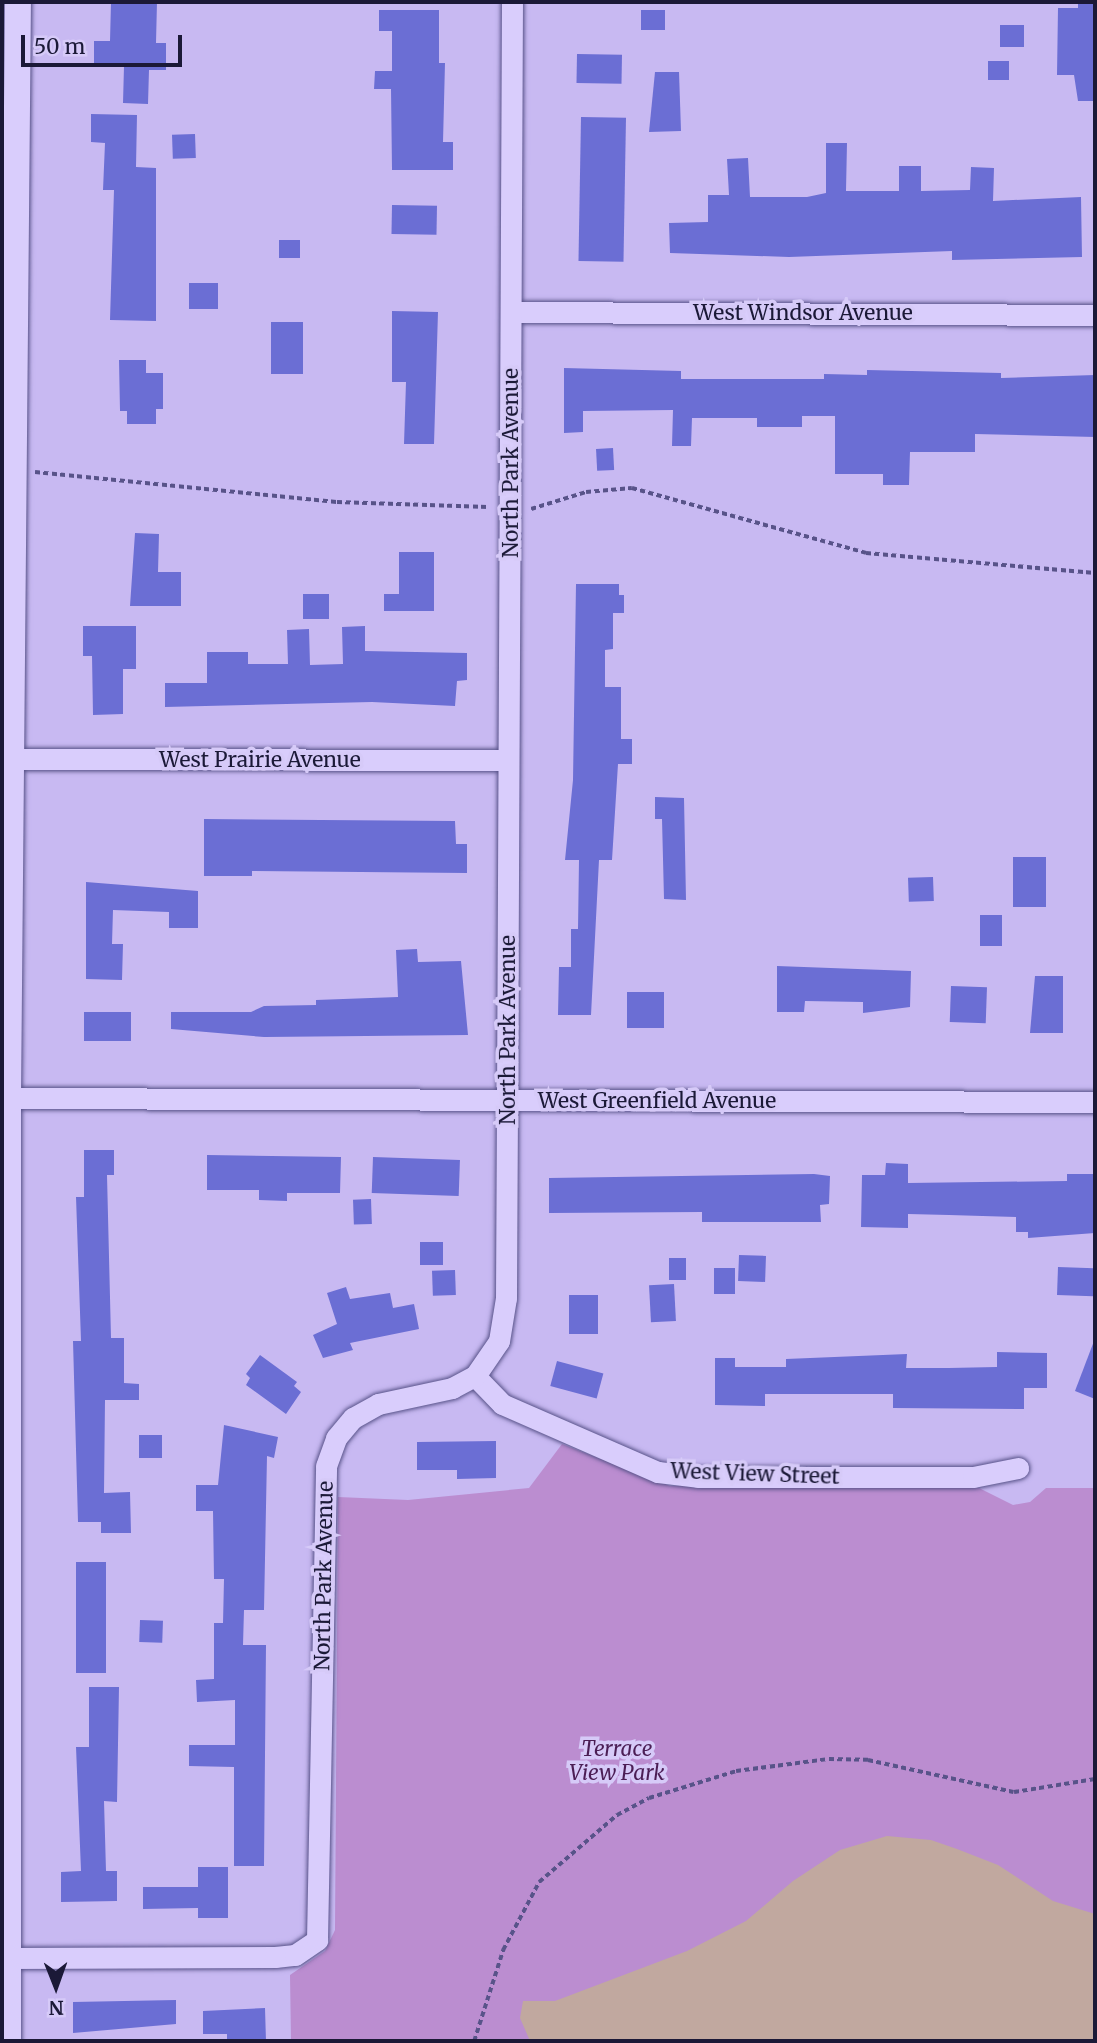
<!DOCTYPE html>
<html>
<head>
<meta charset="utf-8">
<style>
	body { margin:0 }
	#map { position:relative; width:1097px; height:2043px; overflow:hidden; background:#c8b9f2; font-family:Merriweather,serif }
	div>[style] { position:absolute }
	.green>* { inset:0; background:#bb8dd0 }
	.water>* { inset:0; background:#c1a89f }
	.building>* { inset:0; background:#6b6ed4; transform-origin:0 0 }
	.path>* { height:3.5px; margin-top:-1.75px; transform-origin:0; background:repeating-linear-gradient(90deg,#585389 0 5px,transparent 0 8.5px) }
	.roads { filter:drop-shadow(0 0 2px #585389) drop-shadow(0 0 2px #585389) }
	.minor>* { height:21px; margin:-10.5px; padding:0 10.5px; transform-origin:10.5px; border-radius:10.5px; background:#d9cdfc }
	.tertiary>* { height:26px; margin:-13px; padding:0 13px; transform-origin:13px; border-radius:13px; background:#d9cdfc }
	span { translate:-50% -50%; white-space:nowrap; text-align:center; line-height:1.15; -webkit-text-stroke:7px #d6caf8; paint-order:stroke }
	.street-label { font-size:21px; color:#1b1937 }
	.park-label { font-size:21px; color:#4b1e55; font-style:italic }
	.frame { position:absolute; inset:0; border:4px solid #1b1937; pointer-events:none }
	.north { position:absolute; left:21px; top:1952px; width:70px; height:70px; -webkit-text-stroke:5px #d6caf8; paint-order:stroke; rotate:179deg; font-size:19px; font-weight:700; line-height:28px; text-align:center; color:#1b1937 }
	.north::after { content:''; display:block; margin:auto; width:24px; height:32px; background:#1b1937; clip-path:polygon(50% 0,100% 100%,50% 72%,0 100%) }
	.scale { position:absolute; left:21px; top:35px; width:161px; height:32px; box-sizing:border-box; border:4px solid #1b1937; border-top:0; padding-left:9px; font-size:21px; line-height:24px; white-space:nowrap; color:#1b1937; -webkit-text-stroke:5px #d6caf8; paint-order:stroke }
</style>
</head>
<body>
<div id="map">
	<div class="green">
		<div style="clip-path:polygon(562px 1444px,670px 1486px,979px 1488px,1013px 1505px,1030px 1502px,1046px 1488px,1095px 1488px,1095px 2041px,291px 2041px,290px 1975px,325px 1951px,335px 1930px,338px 1497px,408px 1500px,529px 1488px)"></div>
	</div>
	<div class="water">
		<div style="clip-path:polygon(887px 1836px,931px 1840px,957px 1849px,998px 1865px,1053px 1901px,1095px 1914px,1095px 2041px,530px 2041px,520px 2018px,523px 2001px,555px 2001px,687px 1951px,746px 1921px,793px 1881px,840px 1850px)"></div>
	</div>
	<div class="building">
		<div style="clip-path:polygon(111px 2px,157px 2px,156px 43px,166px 43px,166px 70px,149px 70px,148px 104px,123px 103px,124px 66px,94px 66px,94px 41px,110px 41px)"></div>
		<div style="clip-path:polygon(1078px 3px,1095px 3px,1095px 101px,1078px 101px,1074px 75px,1057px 75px,1058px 8px,1078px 8px)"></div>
		<div style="clip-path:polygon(379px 10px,439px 10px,439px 63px,445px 63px,443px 142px,453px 142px,453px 170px,392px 170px,391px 89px,374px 89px,375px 71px,392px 71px,392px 31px,379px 31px)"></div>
		<div style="left:641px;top:10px;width:24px;height:20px"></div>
		<div style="left:1000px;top:25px;width:24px;height:22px"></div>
		<div style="left:577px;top:54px;width:45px;height:29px;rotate:1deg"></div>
		<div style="left:988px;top:61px;width:21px;height:19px"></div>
		<div style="clip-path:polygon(655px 72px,679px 72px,681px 131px,649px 132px)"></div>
		<div style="clip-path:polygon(91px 114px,137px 115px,136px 167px,156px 168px,156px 321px,110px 320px,114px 190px,103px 190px,105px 143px,91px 142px)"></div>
		<div style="left:581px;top:117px;width:45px;height:144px;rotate:1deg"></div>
		<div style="left:195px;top:134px;width:24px;height:23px;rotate:88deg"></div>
		<div style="clip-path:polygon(826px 143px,847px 143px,846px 191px,899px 191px,899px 166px,921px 166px,921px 191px,970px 190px,971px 167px,994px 168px,993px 201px,1081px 197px,1082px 257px,952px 260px,952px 251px,789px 257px,670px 253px,669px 223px,708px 222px,708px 195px,729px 195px,727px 159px,748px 158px,750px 197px,807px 197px,826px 193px)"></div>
		<div style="left:392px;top:205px;width:45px;height:29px;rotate:1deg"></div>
		<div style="left:279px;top:240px;width:21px;height:18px"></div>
		<div style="left:189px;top:283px;width:29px;height:26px"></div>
		<div style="clip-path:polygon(392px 311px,438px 312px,434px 444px,404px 444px,406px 382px,392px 382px)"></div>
		<div style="left:271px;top:322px;width:32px;height:52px"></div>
		<div style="clip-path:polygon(119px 360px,146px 360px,146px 373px,163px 373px,163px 409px,156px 409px,156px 424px,127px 424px,127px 411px,120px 411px)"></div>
		<div style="clip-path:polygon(564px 368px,681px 371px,681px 379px,824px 379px,824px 374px,867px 375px,867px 370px,1001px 373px,1001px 378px,1095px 375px,1095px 437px,975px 434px,975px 452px,910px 452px,909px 485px,883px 485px,883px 474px,835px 474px,835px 416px,802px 416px,802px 427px,757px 427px,757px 418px,692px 418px,691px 446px,672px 446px,673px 410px,583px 411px,583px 432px,564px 433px)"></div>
		<div style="left:613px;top:448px;width:22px;height:17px;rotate:87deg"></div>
		<div style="clip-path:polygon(135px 533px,159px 534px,158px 572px,181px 572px,181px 606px,130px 606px)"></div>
		<div style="clip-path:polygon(399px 552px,434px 552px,434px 611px,384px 611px,384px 594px,399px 594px)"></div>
		<div style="clip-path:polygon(576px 584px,619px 584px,619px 595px,624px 595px,624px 613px,613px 613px,613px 649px,605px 650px,605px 687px,621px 687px,621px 739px,632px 739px,632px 764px,618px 764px,612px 860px,599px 860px,591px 1015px,558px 1015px,559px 967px,571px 967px,571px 929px,578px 929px,579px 860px,565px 860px,573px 780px)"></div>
		<div style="left:303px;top:594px;width:26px;height:25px"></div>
		<div style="clip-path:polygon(83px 626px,136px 626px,136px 669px,123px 669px,123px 714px,93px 715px,92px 656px,83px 656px)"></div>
		<div style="clip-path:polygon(365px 626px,365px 651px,467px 653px,467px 680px,457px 681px,455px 706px,372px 702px,165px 707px,165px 683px,207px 683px,207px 652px,248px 652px,248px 664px,288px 664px,287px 630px,309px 629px,310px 665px,343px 664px,342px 627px)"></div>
		<div style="clip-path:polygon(655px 797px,684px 798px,686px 900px,664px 899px,662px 819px,655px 819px)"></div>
		<div style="clip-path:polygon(204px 819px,455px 821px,456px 844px,467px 844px,467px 873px,252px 871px,252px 876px,204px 876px)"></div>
		<div style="left:1013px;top:857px;width:33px;height:50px"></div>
		<div style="left:933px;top:877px;width:24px;height:25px;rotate:88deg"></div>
		<div style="clip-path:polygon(86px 882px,198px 891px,198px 928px,169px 928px,169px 912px,113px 910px,112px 944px,123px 944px,122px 980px,86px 979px)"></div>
		<div style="left:980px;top:915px;width:22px;height:31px"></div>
		<div style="clip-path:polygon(417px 949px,418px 962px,461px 961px,468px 1035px,264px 1037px,171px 1029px,171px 1012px,251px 1012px,264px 1006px,316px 1005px,316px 1000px,398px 997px,396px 950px)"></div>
		<div style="clip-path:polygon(777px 966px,911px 971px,910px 1007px,863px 1013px,863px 1002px,805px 1001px,804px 1012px,777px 1012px)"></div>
		<div style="clip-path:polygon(1035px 976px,1063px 976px,1063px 1033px,1030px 1033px)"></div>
		<div style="left:951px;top:986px;width:36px;height:36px;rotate:2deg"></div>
		<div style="left:627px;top:992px;width:37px;height:36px"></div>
		<div style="left:84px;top:1012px;width:47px;height:29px"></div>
		<div style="clip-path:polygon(84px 1150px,114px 1150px,114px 1175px,107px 1175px,111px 1338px,124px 1338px,124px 1383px,139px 1384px,139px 1400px,105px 1400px,104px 1493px,130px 1492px,131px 1533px,101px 1533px,101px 1522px,78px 1522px,73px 1341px,81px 1341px,76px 1197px,84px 1197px)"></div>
		<div style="clip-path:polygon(207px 1155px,341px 1157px,340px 1193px,287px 1193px,287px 1201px,259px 1200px,259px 1190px,207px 1190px)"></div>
		<div style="left:373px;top:1157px;width:87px;height:36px;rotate:2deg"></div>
		<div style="clip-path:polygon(886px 1163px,908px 1164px,908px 1183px,1067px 1181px,1067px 1174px,1095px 1174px,1095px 1233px,1028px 1238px,1028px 1232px,1016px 1232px,1016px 1217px,949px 1215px,908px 1214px,908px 1228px,861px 1227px,862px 1175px,885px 1175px)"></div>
		<div style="clip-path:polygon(814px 1174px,830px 1176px,829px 1204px,820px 1205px,821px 1222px,702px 1222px,702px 1212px,549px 1213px,549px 1178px)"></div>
		<div style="left:371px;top:1199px;width:25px;height:18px;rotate:88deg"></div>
		<div style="left:420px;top:1242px;width:23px;height:23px"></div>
		<div style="left:739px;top:1255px;width:27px;height:26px;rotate:2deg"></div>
		<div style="left:686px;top:1258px;width:22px;height:17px;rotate:90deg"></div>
		<div style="left:1058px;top:1267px;width:36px;height:28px;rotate:2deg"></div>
		<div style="left:714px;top:1268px;width:21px;height:26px"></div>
		<div style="left:455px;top:1270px;width:25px;height:23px;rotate:88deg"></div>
		<div style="left:674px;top:1284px;width:37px;height:25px;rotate:87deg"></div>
		<div style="clip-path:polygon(346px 1287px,350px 1299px,390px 1293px,393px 1308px,414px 1304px,419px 1329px,350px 1343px,353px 1350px,323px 1358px,313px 1335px,337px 1324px,327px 1293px)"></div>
		<div style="left:569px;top:1295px;width:29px;height:39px"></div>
		<div style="clip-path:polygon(1094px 1341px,1095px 1342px,1095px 1399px,1075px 1391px)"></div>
		<div style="clip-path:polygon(997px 1352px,1047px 1353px,1047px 1388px,1024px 1388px,1024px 1409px,893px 1408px,893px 1394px,765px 1394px,765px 1406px,715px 1405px,715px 1358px,735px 1358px,735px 1367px,786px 1367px,786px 1359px,907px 1354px,906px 1368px,949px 1368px,997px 1367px)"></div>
		<div style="clip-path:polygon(260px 1355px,297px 1382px,294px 1386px,301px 1392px,286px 1414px,246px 1385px,250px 1378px,246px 1374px)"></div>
		<div style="left:557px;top:1361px;width:48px;height:26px;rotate:15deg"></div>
		<div style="clip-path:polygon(224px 1425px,278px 1437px,274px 1458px,267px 1456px,264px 1610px,244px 1610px,243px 1645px,266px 1645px,264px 1866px,234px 1866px,234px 1767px,189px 1766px,189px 1745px,235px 1745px,235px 1700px,197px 1702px,196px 1680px,214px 1679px,214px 1623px,223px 1623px,224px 1579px,214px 1579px,213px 1511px,196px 1511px,196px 1485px,218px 1485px)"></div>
		<div style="left:139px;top:1435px;width:23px;height:23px"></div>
		<div style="clip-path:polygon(496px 1441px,496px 1478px,457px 1479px,457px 1470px,417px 1470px,417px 1442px)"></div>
		<div style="left:76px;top:1562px;width:30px;height:111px"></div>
		<div style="left:140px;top:1620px;width:23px;height:22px;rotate:2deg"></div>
		<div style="clip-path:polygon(89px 1687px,119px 1687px,117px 1802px,104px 1801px,106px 1871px,117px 1871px,117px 1901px,61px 1902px,61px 1872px,81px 1871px,76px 1747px,89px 1747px)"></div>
		<div style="clip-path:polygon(198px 1867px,228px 1867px,228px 1918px,198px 1918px,198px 1908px,143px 1909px,143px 1887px,198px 1887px)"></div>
		<div style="clip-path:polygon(176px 2000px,176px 2024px,73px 2033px,73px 2002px)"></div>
		<div style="clip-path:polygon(265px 2008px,266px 2041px,227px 2041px,227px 2034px,203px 2034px,203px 2011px)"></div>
	</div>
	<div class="path">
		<div style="left:35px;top:472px;width:303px;rotate:5.7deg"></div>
		<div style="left:337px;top:502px;width:151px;rotate:1.9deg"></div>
		<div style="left:531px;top:509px;width:58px;rotate:-17.2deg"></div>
		<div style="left:586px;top:492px;width:46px;rotate:-5deg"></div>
		<div style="left:632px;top:488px;width:243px;rotate:15.5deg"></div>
		<div style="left:866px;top:553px;width:230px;rotate:5deg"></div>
		<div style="left:474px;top:2041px;width:96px;rotate:-72.3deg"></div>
		<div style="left:503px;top:1950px;width:77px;rotate:-62.1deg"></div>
		<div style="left:539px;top:1882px;width:103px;rotate:-40.7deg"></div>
		<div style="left:617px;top:1815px;width:36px;rotate:-28deg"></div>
		<div style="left:649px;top:1798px;width:91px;rotate:-17.2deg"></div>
		<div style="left:736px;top:1771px;width:94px;rotate:-7.4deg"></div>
		<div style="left:829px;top:1759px;width:39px;rotate:1deg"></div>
		<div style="left:868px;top:1760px;width:149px;rotate:12.4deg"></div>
		<div style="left:1014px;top:1792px;width:82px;rotate:-9.1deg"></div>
	</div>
	<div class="roads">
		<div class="minor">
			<div style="left:512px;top:312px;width:583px;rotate:0.29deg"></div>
			<div style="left:11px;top:759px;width:497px;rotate:0.1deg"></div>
			<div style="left:8px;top:1098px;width:1087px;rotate:0.21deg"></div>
			<div style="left:475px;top:1376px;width:39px;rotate:46deg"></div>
			<div style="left:502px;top:1404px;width:170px;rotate:23.6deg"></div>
			<div style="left:658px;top:1472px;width:40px;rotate:7.1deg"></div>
			<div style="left:698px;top:1477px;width:275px"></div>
			<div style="left:973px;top:1477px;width:46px;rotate:-11.3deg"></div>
			<div style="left:9px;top:1958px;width:266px;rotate:-0.2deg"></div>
			<div style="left:275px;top:1957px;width:20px;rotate:-6deg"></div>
			<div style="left:295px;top:1955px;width:27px;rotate:-34deg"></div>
			<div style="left:317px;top:1940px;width:474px;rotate:-88.9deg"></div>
			<div style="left:326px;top:1466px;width:30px;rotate:-70deg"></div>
			<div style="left:336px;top:1438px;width:26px;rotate:-50deg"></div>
			<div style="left:353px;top:1418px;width:29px;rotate:-29deg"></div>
			<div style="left:378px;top:1404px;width:76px;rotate:-12.2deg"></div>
			<div style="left:452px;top:1388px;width:26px;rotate:-28deg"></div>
			<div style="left:475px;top:1376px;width:42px;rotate:-55.6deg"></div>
			<div style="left:499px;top:1341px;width:44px;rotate:-80.8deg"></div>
			<div style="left:506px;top:1298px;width:198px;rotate:-89.7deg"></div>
			<div style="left:507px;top:1100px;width:1098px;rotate:-89.74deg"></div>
		</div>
		<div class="tertiary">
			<div style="left:8px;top:2041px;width:943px;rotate:-90deg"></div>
			<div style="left:8px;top:1098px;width:1096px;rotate:-89.48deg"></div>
		</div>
	</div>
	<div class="street-label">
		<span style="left:803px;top:313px">West Windsor Avenue</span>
		<span style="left:511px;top:463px;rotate:-90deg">North Park Avenue</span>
		<span style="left:260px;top:760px">West Prairie Avenue</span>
		<span style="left:508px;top:1030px;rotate:-90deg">North Park Avenue</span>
		<span style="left:657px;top:1101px">West Greenfield Avenue</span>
		<span style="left:755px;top:1474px;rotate:2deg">West View Street</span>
		<span style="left:324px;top:1576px;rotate:-89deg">North Park Avenue</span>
	</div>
	<div class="park-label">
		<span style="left:617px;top:1761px">Terrace<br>View Park</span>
	</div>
	<div class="frame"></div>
	<div class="north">N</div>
	<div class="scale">50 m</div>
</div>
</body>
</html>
